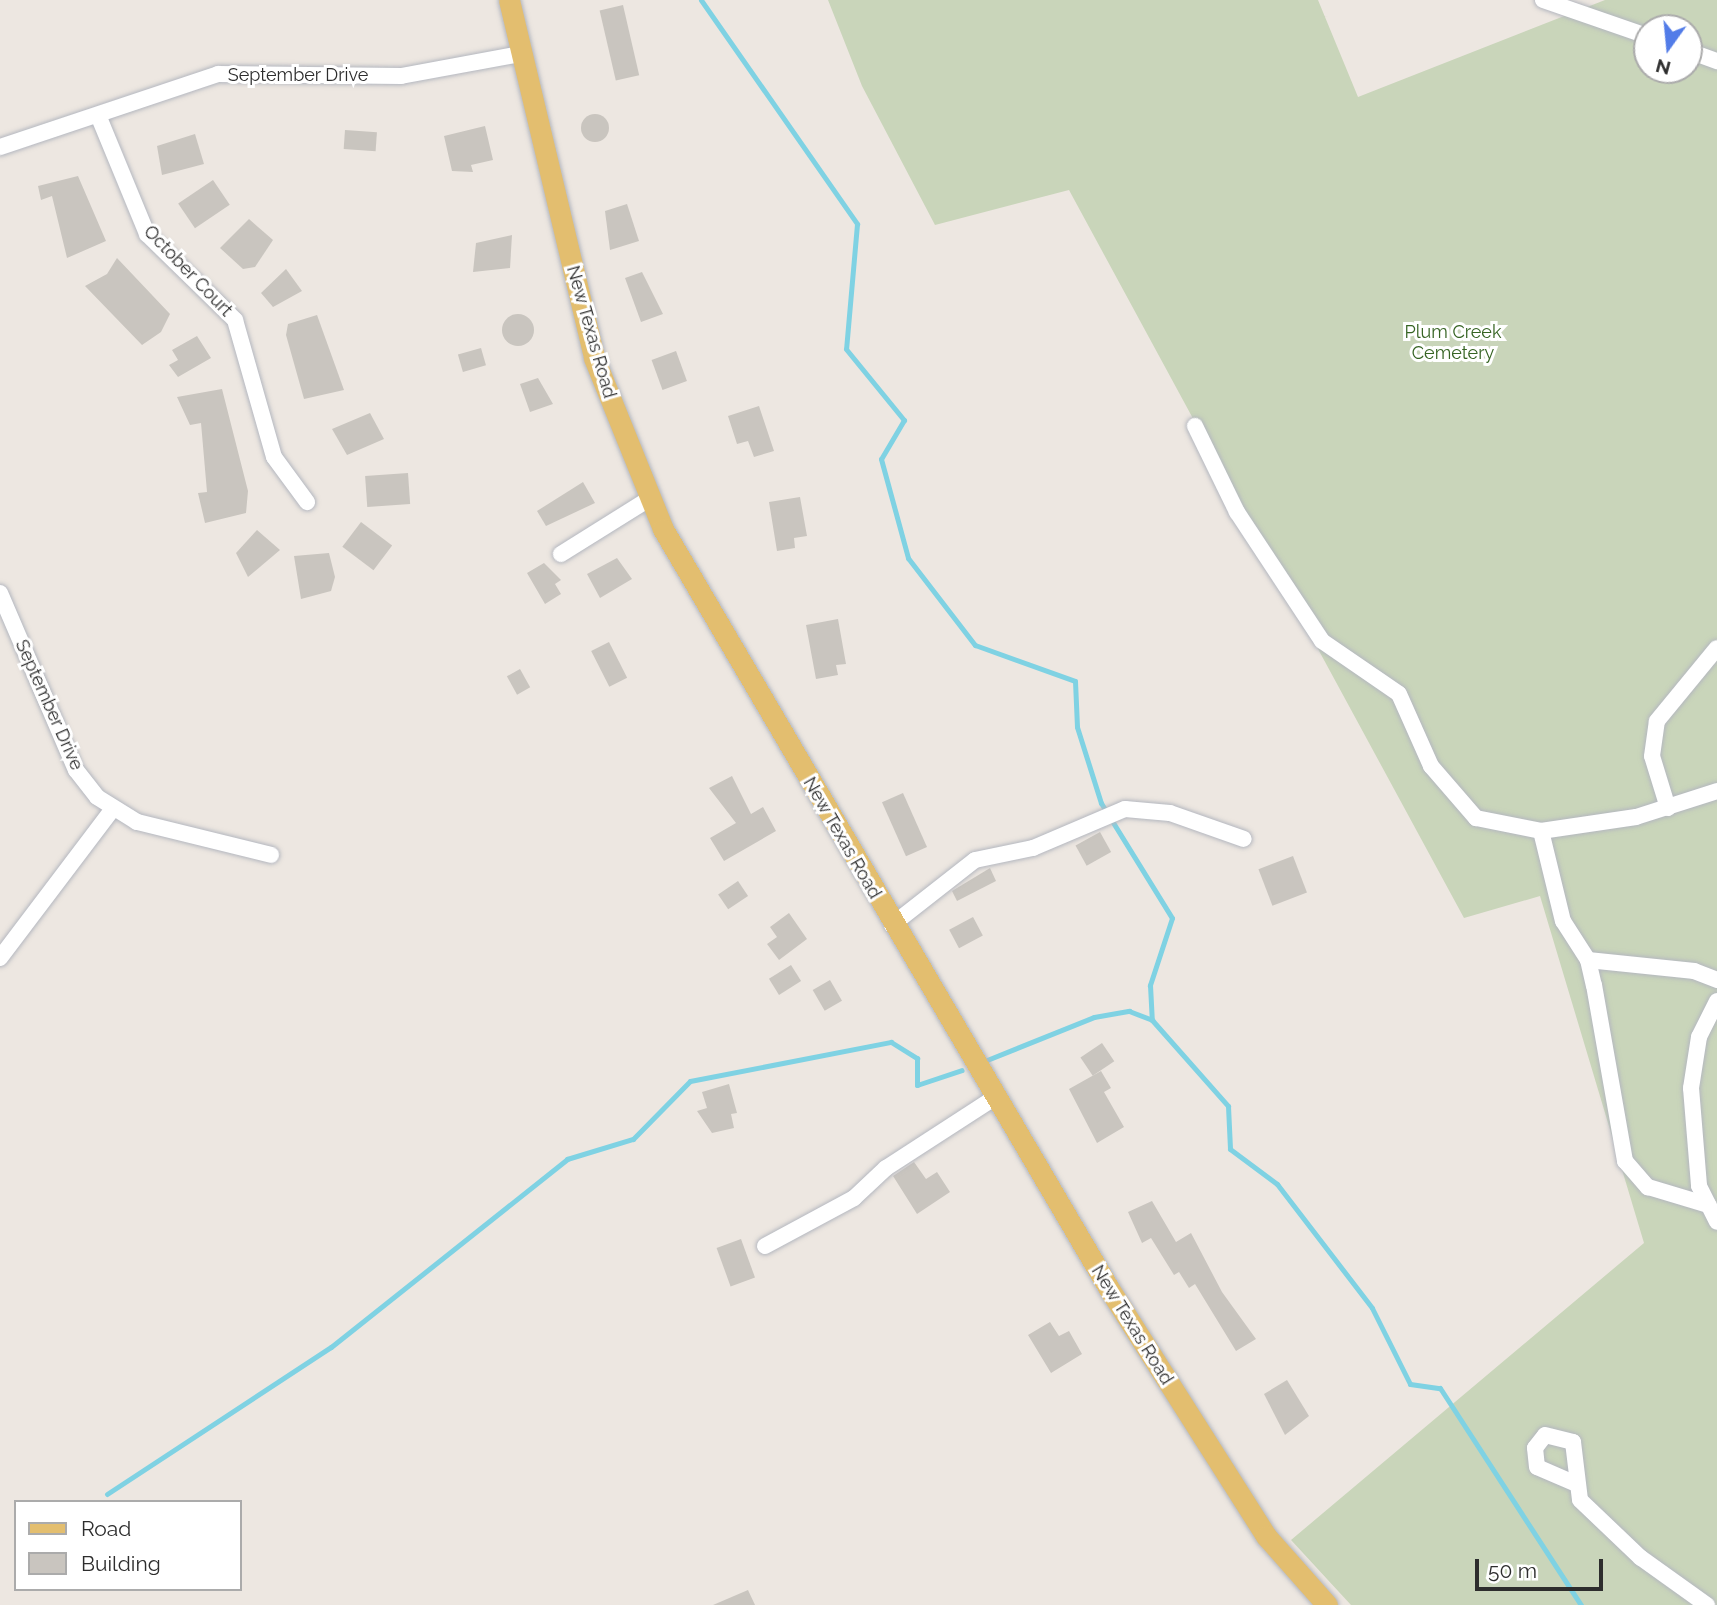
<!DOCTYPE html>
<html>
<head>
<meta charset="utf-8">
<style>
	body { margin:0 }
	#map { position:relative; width:1717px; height:1605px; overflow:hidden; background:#ede7e1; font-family:Raleway,sans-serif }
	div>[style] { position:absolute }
	.cemetery>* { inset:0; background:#c9d5ba }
	.stream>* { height:5px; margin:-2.5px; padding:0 2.5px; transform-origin:2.5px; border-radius:2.5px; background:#7fd2e3 }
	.building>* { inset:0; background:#c9c5bf; transform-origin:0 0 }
	.round { border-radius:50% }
	.roads { filter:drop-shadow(0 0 2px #b4b7bf) drop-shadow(0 0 2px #b4b7bf) }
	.minor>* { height:16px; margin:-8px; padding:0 8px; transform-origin:8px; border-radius:8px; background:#fff }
	.major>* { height:21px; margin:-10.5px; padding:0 10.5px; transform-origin:10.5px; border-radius:10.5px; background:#e3be6f }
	span { translate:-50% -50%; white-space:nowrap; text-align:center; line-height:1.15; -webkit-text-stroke:6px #fff; paint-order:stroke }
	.street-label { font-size:18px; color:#2d2d2d }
	.park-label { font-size:18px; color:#366423 }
	.legend { position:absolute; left:14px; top:1500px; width:228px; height:91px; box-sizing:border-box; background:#fff; border:2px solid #ababab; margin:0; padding:9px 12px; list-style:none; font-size:21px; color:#2d2d2d }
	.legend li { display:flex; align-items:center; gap:14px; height:35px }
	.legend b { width:35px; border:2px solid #ababab }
	.north { position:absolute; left:1633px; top:14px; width:70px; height:70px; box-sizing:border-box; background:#fff; border:2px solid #ababab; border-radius:50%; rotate:195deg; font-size:19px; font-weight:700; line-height:28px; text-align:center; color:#2d2d2d }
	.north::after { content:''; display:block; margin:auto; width:24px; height:32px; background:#527ce8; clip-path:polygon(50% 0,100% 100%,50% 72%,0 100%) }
	.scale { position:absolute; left:1475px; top:1559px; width:128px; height:32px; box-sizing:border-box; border:4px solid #2d2d2d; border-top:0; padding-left:9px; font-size:21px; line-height:24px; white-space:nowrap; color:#2d2d2d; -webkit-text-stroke:5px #fff; paint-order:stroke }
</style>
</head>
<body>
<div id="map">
	<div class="cemetery">
		<div style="clip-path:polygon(evenodd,828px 0,1318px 0,1358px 97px,1605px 0,1717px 0,1717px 1605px,1351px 1605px,1291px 1540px,1644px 1243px,1540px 896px,1464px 918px,1069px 190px,935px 225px,862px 86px,828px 0,1647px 28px,1689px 28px,1689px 70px,1647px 70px,1647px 28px)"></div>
	</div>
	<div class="stream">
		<div style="left:701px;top:0;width:273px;rotate:55.1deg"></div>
		<div style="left:857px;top:224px;width:125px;rotate:95deg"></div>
		<div style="left:846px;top:349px;width:92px;rotate:50.8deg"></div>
		<div style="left:904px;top:420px;width:45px;rotate:120.5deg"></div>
		<div style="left:881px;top:459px;width:103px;rotate:74.7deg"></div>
		<div style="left:908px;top:558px;width:110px;rotate:52.4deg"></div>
		<div style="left:975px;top:645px;width:106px;rotate:19.8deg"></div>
		<div style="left:1075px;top:681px;width:46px;rotate:87.5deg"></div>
		<div style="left:1077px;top:727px;width:80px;rotate:72.5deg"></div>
		<div style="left:1101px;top:803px;width:135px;rotate:58.3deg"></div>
		<div style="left:1172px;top:918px;width:71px;rotate:108.2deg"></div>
		<div style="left:1150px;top:985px;width:35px;rotate:87deg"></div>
		<div style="left:987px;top:1060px;width:115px;rotate:-21.9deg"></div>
		<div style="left:1094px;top:1017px;width:36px;rotate:-10deg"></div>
		<div style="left:1129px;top:1011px;width:25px;rotate:21deg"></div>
		<div style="left:1152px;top:1020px;width:115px;rotate:48.5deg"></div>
		<div style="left:1228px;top:1106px;width:43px;rotate:87.3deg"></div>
		<div style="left:1230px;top:1149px;width:59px;rotate:36.7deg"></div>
		<div style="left:1277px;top:1184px;width:156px;rotate:52.5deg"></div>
		<div style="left:1372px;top:1308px;width:85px;rotate:63.4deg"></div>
		<div style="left:1410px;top:1384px;width:30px;rotate:8deg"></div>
		<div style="left:1440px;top:1388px;width:259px;rotate:57deg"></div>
		<div style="left:107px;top:1494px;width:268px;rotate:-33.3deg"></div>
		<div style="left:331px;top:1347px;width:302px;rotate:-38.5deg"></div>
		<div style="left:567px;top:1159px;width:69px;rotate:-16.9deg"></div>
		<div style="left:633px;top:1139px;width:81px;rotate:-45.5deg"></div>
		<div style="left:690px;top:1081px;width:205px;rotate:-11deg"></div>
		<div style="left:891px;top:1042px;width:31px;rotate:32deg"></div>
		<div style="left:917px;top:1058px;width:27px;rotate:90deg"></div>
		<div style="left:917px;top:1085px;width:47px;rotate:-18.4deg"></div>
	</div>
	<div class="building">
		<div style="left:623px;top:5px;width:72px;height:24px;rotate:77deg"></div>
		<div class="round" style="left:581px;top:114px;width:28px;height:28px"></div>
		<div style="clip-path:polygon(485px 126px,493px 160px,471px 165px,473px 172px,452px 171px,444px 136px)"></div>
		<div style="left:345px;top:130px;width:32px;height:19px;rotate:4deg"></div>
		<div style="clip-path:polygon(195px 134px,204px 164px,162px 175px,157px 146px)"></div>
		<div style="clip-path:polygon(78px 176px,106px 241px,67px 258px,52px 196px,41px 200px,38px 186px)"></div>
		<div style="left:213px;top:180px;width:30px;height:42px;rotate:56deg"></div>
		<div style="clip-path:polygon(627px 204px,639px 241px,610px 250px,605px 211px)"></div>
		<div style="clip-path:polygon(249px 219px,273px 240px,255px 267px,243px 269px,220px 248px)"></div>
		<div style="clip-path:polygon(512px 235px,510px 268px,473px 272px,476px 243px)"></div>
		<div style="clip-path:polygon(117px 258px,170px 314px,161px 332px,142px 345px,85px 286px,107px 274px)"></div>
		<div style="clip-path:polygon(286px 269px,302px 291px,273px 307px,261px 293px)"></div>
		<div style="clip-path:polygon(642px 272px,663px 314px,641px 322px,625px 278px)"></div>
		<div class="round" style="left:502px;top:314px;width:32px;height:32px"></div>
		<div style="clip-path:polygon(317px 315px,344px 390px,304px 399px,286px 335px,288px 324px)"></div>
		<div style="clip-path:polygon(197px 336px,211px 358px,178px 377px,169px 365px,178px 360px,172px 350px)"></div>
		<div style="left:481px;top:348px;width:18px;height:24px;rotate:74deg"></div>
		<div style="left:676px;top:351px;width:32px;height:26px;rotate:70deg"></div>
		<div style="clip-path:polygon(538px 378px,553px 404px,530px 412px,520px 384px)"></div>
		<div style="clip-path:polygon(222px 389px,248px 491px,246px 513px,205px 523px,198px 493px,207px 492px,201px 423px,190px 425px,177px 397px)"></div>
		<div style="clip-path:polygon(759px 406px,774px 451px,754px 457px,748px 441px,737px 444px,728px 416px)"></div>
		<div style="clip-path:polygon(370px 413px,384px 439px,347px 455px,332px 429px)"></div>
		<div style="left:408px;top:473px;width:31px;height:43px;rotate:86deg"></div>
		<div style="clip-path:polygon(583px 482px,595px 503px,546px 526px,537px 511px)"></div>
		<div style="clip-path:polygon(800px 497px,807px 536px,794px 538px,795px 548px,777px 551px,769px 502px)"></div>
		<div style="left:361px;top:522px;width:39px;height:31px;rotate:37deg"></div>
		<div style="clip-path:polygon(257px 530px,280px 550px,248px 577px,236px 553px)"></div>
		<div style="clip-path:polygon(329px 553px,335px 577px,331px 591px,301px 599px,294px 556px)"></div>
		<div style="clip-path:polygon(617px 558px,632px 579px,600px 598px,587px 574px)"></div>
		<div style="clip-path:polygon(544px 563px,561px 580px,555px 584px,561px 594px,545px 604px,527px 573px)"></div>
		<div style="clip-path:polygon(838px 619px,846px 664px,836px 665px,838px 675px,816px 679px,806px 625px)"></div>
		<div style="left:609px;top:642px;width:40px;height:20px;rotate:63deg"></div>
		<div style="left:520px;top:669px;width:21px;height:15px;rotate:61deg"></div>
		<div style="clip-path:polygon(732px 776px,751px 814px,763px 807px,776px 831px,724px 861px,710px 838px,736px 823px,709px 788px)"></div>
		<div style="left:903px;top:793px;width:59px;height:23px;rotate:66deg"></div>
		<div style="left:1100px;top:832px;width:23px;height:28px;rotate:61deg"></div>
		<div style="left:1293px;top:856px;width:39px;height:37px;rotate:69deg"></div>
		<div style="clip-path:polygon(990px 868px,996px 881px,957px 901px,952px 891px)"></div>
		<div style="left:738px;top:881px;width:18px;height:24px;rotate:56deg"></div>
		<div style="clip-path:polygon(789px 913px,807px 939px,779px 960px,767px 944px,777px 937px,770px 927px)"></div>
		<div style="left:973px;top:917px;width:21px;height:27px;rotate:62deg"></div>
		<div style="left:791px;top:965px;width:19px;height:26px;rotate:58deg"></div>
		<div style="left:830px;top:980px;width:24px;height:20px;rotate:60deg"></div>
		<div style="left:1102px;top:1043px;width:22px;height:26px;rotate:56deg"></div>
		<div style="clip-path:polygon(1101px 1071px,1111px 1088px,1104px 1092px,1124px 1127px,1097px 1143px,1069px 1089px)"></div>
		<div style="clip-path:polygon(729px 1084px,737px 1113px,731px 1114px,734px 1128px,712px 1133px,697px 1111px,707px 1108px,702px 1092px)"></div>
		<div style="clip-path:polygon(914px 1162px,926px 1179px,937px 1172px,950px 1192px,917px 1214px,893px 1176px)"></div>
		<div style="clip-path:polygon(1152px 1201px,1176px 1242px,1191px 1233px,1222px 1292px,1256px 1339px,1236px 1351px,1195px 1284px,1189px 1288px,1179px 1272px,1174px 1275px,1151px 1238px,1142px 1243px,1128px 1212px)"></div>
		<div style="left:741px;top:1239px;width:41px;height:26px;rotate:70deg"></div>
		<div style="clip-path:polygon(1050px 1322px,1059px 1336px,1069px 1331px,1082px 1354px,1051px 1373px,1028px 1335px)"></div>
		<div style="clip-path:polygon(1287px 1380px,1309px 1416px,1285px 1435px,1264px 1394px)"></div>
		<div style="clip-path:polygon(748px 1590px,755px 1605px,713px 1605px)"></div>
	</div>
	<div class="roads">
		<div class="minor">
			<div style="left:1543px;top:0;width:110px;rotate:19.1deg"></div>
			<div style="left:1689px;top:51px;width:30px;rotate:20deg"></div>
			<div style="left:98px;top:115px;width:129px;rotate:67.6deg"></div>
			<div style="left:147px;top:234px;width:123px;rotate:44.3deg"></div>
			<div style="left:235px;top:320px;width:142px;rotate:74.1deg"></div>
			<div style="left:274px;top:457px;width:56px;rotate:53.7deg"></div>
			<div style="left:0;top:147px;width:230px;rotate:-18.5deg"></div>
			<div style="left:218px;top:74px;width:183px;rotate:0.6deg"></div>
			<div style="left:401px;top:76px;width:122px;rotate:-10.4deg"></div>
			<div style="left:1195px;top:426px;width:96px;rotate:64deg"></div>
			<div style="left:1237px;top:512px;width:154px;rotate:56.6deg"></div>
			<div style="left:1322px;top:641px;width:93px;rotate:34.5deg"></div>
			<div style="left:1399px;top:694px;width:79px;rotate:66deg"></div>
			<div style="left:1431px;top:766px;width:69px;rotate:49.1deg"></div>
			<div style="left:1476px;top:818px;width:66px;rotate:11.3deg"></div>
			<div style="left:1541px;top:831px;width:96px;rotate:-8.4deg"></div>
			<div style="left:1636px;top:817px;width:85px;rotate:-17.8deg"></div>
			<div style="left:561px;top:554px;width:104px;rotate:-32deg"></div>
			<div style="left:0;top:593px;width:193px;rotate:66.8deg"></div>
			<div style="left:76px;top:770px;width:34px;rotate:52deg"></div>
			<div style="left:97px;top:797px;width:47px;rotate:32deg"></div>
			<div style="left:137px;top:822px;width:138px;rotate:13.8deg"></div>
			<div style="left:1668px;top:808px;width:54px;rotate:-107.1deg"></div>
			<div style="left:1652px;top:756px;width:35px;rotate:-82deg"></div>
			<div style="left:1657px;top:721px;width:94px;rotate:-50.6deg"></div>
			<div style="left:1541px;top:831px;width:93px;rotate:76.3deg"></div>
			<div style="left:1563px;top:921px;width:46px;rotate:57.3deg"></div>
			<div style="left:1588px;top:960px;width:26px;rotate:77deg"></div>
			<div style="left:1594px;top:985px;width:179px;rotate:80deg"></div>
			<div style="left:1625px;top:1161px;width:35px;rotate:49deg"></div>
			<div style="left:1648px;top:1187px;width:63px;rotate:16.7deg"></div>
			<div style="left:892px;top:925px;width:105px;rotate:-38.1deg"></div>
			<div style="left:975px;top:860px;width:59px;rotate:-11.7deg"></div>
			<div style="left:1033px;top:848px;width:100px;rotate:-23deg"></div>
			<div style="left:1125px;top:809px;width:45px;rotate:5.1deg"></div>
			<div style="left:1170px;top:813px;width:78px;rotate:19.4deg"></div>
			<div style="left:0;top:958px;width:184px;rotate:-52.9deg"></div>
			<div style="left:1588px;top:960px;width:107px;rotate:5.9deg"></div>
			<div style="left:1694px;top:971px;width:25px;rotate:21deg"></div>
			<div style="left:1717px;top:1001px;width:40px;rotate:116.6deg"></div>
			<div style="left:1699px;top:1037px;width:52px;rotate:98.9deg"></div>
			<div style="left:1691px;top:1088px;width:98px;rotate:85.3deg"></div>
			<div style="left:1699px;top:1186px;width:40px;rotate:63.4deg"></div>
			<div style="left:765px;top:1246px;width:101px;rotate:-28.3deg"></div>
			<div style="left:854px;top:1198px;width:44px;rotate:-43.2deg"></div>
			<div style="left:886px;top:1168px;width:129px;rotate:-32.9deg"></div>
			<div style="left:1574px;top:1483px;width:40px;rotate:-156.6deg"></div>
			<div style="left:1537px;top:1467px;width:19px;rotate:-96deg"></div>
			<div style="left:1535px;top:1448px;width:16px;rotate:-52deg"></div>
			<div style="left:1545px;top:1435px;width:29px;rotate:14deg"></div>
			<div style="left:1573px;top:1442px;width:58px;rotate:83.1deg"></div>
			<div style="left:1580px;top:1500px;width:84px;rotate:43.6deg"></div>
			<div style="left:1641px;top:1558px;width:81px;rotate:35.5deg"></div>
		</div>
		<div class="major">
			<div style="left:509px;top:0;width:368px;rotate:76.6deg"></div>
			<div style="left:594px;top:358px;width:184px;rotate:68deg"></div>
			<div style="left:663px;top:529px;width:879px;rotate:59.58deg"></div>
			<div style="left:1108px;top:1287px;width:295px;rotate:57.6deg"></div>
			<div style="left:1266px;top:1536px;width:92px;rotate:48.5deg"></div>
		</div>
	</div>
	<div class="street-label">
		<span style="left:298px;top:75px">September Drive</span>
		<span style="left:188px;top:271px;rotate:46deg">October Court</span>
		<span style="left:591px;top:332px;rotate:74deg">New Texas Road</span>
		<span style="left:49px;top:705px;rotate:66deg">September Drive</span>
		<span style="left:842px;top:838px;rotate:60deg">New Texas Road</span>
		<span style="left:1132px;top:1325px;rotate:58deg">New Texas Road</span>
	</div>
	<div class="park-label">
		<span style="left:1453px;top:343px">Plum Creek<br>Cemetery</span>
	</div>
	<ul class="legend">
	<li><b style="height:9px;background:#e3be6f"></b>Road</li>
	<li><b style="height:19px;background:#c9c5bf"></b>Building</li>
	</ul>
	<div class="north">N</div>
	<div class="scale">50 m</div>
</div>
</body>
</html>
